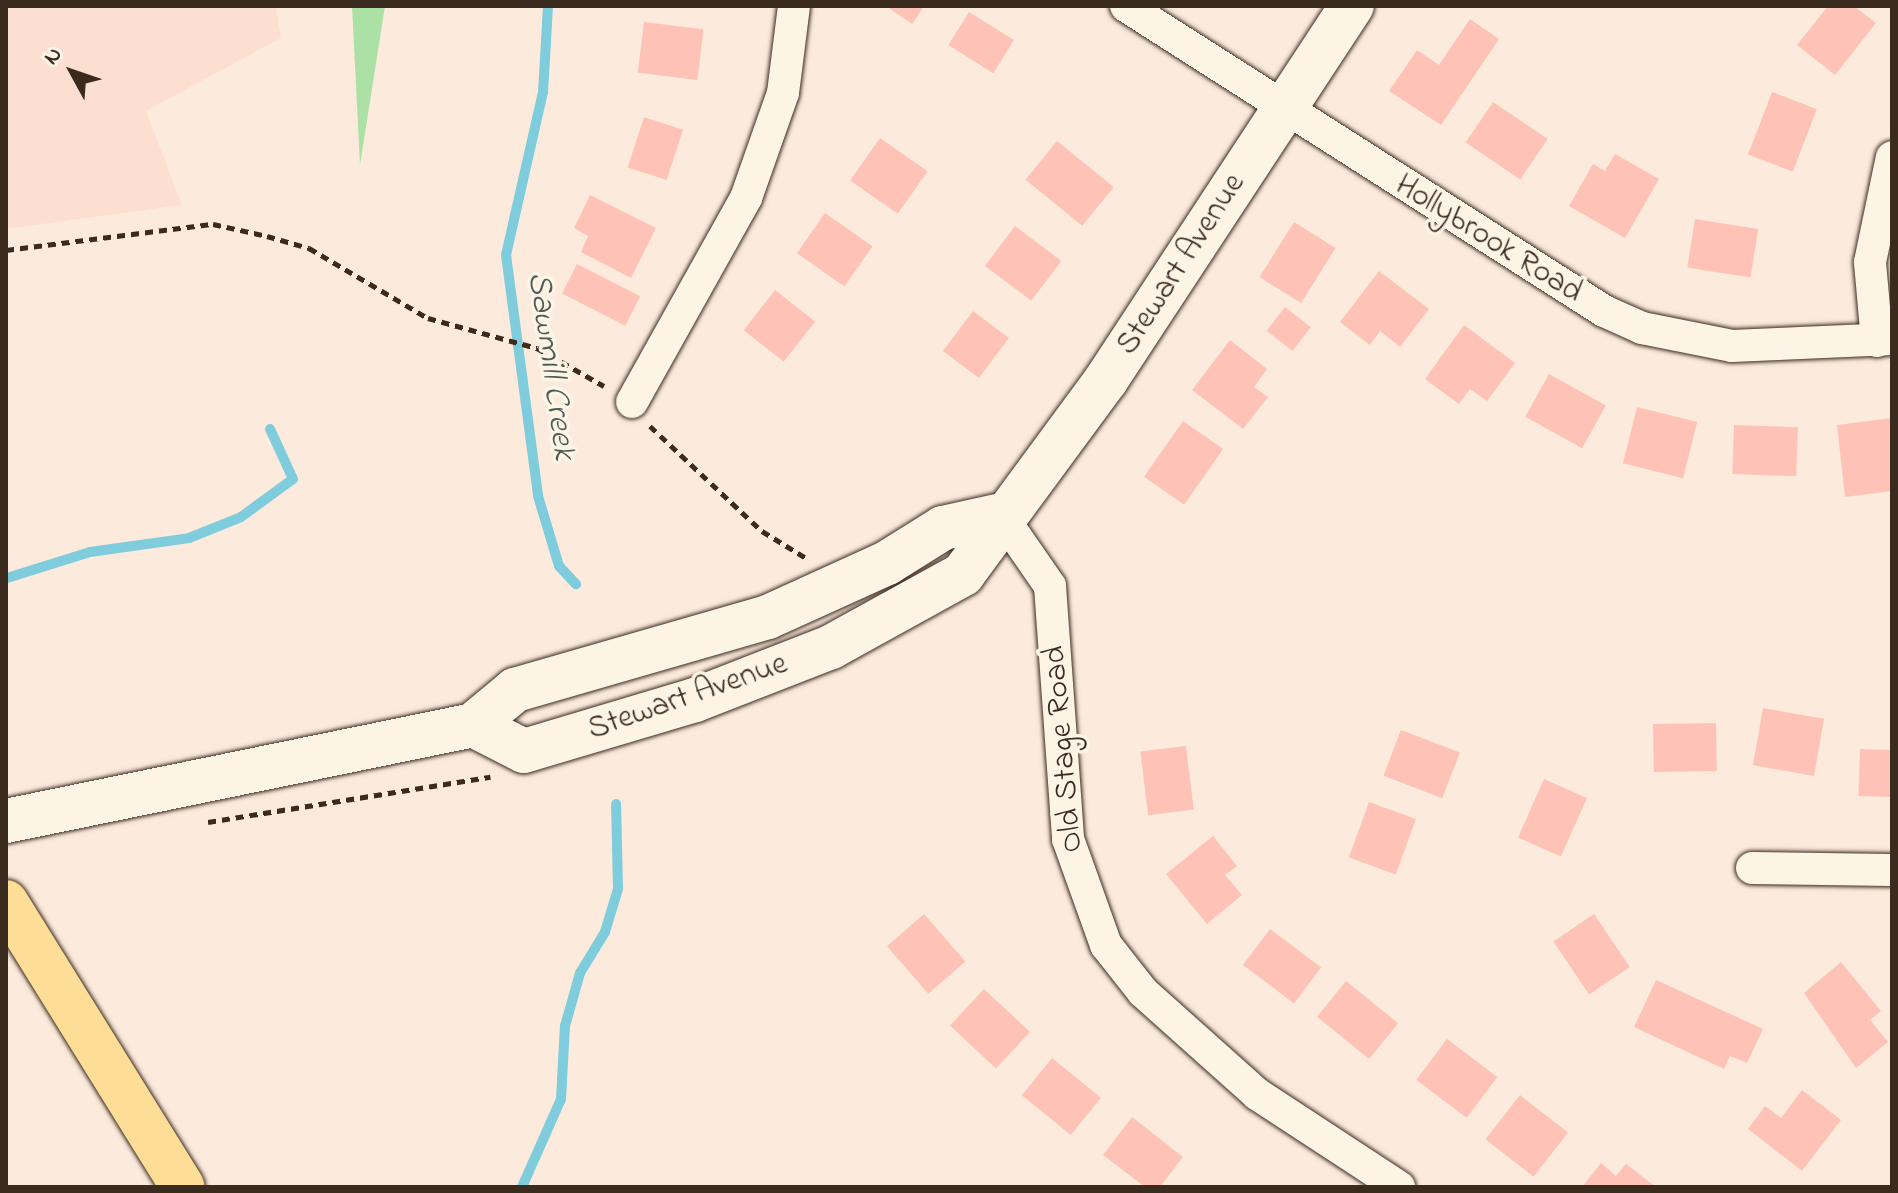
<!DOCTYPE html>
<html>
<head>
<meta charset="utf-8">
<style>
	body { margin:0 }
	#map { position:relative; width:1898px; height:1193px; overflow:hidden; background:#fcebdc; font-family:"Indie Flower",sans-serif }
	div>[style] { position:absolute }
	.built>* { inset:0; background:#fddfd1 }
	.green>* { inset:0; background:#abe1a4 }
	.stream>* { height:10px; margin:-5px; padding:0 5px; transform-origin:5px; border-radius:5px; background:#7eccdc }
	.building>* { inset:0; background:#fec3b6; transform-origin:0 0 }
	.path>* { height:5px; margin-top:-2.5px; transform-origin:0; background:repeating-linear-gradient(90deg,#3b2a1e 0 8px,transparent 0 14px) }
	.roads { filter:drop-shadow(0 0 2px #3b2a1e) drop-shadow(0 0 2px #3b2a1e) }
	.street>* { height:32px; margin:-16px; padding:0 16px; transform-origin:16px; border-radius:16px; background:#fcf5e5 }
	.secondary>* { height:44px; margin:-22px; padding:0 22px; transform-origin:22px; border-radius:22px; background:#fcf5e5 }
	.highway>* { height:44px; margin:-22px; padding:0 22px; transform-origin:22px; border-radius:22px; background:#fedd96 }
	span { translate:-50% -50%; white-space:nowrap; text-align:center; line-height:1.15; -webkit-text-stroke:7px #fcf5e5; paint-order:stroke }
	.street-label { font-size:32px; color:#3b2a1e }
	.water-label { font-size:34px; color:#4f5b57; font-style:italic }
	.frame { position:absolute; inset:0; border:8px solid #3b2a1e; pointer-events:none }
	.north { position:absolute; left:32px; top:32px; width:80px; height:80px; -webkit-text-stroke:6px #fcf5e5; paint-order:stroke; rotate:310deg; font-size:22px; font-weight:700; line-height:32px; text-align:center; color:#3b2a1e }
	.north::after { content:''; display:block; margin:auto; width:28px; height:36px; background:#3b2a1e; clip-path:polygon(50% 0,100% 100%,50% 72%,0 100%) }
</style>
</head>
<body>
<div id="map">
	<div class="built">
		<div style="clip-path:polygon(6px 6px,276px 6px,281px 38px,146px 111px,182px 205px,6px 229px)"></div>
	</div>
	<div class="green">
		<div style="clip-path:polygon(352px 6px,385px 6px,360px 165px)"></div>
	</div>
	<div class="stream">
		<div style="left:548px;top:6px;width:86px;rotate:93.3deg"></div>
		<div style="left:543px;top:92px;width:167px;rotate:102.8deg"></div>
		<div style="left:506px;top:255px;width:243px;rotate:82.4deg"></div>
		<div style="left:538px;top:496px;width:73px;rotate:73.3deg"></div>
		<div style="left:559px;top:566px;width:25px;rotate:47deg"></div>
		<div style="left:7px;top:578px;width:87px;rotate:-17.4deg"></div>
		<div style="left:90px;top:552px;width:100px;rotate:-8deg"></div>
		<div style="left:189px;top:538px;width:56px;rotate:-22deg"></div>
		<div style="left:241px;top:517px;width:64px;rotate:-36.2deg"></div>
		<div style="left:293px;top:479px;width:55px;rotate:-114.7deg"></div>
		<div style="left:522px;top:1187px;width:96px;rotate:-66.1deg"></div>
		<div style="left:561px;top:1099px;width:73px;rotate:-86.9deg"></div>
		<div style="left:565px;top:1026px;width:55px;rotate:-74.2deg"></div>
		<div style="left:580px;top:973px;width:48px;rotate:-58.6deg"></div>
		<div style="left:605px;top:932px;width:45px;rotate:-73.2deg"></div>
		<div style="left:618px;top:889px;width:85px;rotate:-91.3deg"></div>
	</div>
	<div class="building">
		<div style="clip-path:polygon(886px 6px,924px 6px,912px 24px)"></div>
		<div style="clip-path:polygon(1828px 6px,1854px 6px,1876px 23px,1835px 75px,1797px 45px)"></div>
		<div style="left:969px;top:12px;width:53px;height:39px;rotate:32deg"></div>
		<div style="clip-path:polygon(1470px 19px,1499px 39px,1441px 125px,1389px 91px,1417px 50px,1439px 65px)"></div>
		<div style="left:644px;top:22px;width:60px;height:51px;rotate:7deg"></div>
		<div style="left:1772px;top:92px;width:48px;height:67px;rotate:21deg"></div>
		<div style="left:1493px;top:102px;width:66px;height:49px;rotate:34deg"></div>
		<div style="left:644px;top:117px;width:41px;height:53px;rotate:18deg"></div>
		<div style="left:880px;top:138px;width:58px;height:52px;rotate:35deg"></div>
		<div style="left:1057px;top:141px;width:73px;height:50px;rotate:39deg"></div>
		<div style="clip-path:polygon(1615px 154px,1659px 179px,1625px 238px,1569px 206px,1593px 164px,1605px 171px)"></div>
		<div style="clip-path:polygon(590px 195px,656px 228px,631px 278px,581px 252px,588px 236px,574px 228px)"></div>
		<div style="left:825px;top:213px;width:58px;height:49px;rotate:35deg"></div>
		<div style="left:1695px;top:219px;width:64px;height:49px;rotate:9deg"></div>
		<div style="left:1294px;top:222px;width:49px;height:65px;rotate:32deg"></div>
		<div style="left:1015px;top:226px;width:58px;height:50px;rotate:37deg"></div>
		<div style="left:577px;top:264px;width:71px;height:33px;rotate:27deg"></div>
		<div style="clip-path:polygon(1379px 271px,1429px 309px,1400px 347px,1380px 331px,1370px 345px,1340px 322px)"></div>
		<div style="left:775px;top:290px;width:51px;height:51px;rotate:38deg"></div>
		<div style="left:1285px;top:307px;width:33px;height:30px;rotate:38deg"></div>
		<div style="left:973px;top:311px;width:45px;height:50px;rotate:37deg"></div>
		<div style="clip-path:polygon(1464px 325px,1515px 363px,1487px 401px,1470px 389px,1459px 404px,1425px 379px)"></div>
		<div style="clip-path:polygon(1230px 340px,1267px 369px,1254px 387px,1268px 397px,1243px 429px,1192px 390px)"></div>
		<div style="left:1549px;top:374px;width:65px;height:49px;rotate:29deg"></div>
		<div style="left:1637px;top:407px;width:62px;height:58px;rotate:14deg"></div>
		<div style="clip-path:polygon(1892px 418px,1892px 491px,1845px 497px,1837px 425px)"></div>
		<div style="left:1183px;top:421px;width:49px;height:68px;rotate:35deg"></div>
		<div style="left:1734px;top:425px;width:64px;height:49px;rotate:2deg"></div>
		<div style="left:1763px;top:708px;width:62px;height:58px;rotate:10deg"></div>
		<div style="left:1716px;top:723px;width:48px;height:63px;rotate:89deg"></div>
		<div style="left:1401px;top:730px;width:63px;height:49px;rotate:21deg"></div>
		<div style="left:1186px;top:746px;width:64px;height:46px;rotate:83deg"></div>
		<div style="left:1860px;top:749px;width:32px;height:47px;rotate:2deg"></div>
		<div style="left:1544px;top:779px;width:47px;height:64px;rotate:24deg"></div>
		<div style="left:1369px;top:802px;width:50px;height:59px;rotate:20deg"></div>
		<div style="clip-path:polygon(1213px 836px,1237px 866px,1225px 875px,1242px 895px,1207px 924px,1166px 874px)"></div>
		<div style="left:924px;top:914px;width:63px;height:49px;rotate:49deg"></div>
		<div style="left:1594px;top:914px;width:64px;height:49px;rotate:56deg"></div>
		<div style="left:1270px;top:929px;width:64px;height:45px;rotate:37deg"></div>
		<div style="clip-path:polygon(1841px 962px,1881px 1011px,1870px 1020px,1888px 1042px,1856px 1068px,1804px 993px)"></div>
		<div style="clip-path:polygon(1656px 980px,1763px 1029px,1747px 1063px,1730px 1056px,1724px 1069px,1634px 1027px)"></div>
		<div style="left:1346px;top:981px;width:67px;height:46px;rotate:39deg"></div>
		<div style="left:984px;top:989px;width:63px;height:50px;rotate:43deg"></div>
		<div style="left:1447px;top:1039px;width:63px;height:51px;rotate:37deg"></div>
		<div style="left:1052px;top:1058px;width:63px;height:48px;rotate:39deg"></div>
		<div style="clip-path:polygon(1802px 1090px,1841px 1120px,1802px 1171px,1748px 1129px,1765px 1106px,1781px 1118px)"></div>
		<div style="left:1520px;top:1095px;width:61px;height:56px;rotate:38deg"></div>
		<div style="clip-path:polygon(1132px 1117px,1183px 1157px,1160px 1187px,1145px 1187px,1103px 1155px)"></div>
		<div style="clip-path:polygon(1601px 1163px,1616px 1176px,1626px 1164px,1656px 1187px,1582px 1187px)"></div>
	</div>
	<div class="path">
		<div style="left:6px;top:250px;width:209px;rotate:-7.2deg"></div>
		<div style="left:213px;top:224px;width:55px;rotate:12.5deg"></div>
		<div style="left:267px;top:236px;width:44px;rotate:15.9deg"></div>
		<div style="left:309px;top:248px;width:138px;rotate:30.5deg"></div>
		<div style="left:428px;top:318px;width:113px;rotate:15.4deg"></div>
		<div style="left:537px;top:348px;width:77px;rotate:29.6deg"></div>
		<div style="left:650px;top:426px;width:154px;rotate:43.2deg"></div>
		<div style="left:762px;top:531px;width:52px;rotate:31.5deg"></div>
		<div style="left:208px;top:822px;width:286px;rotate:-9.1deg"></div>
	</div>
	<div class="roads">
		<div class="street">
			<div style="left:1126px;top:6px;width:567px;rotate:32.54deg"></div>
			<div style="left:1604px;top:311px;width:42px;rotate:24.1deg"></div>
			<div style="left:1642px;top:328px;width:92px;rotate:11.3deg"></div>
			<div style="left:1732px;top:346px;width:160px;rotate:-2.5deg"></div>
			<div style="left:1877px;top:341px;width:79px;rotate:-95.1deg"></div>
			<div style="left:1870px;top:262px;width:107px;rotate:-78.2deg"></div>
			<div style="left:632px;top:402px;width:234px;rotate:-60.8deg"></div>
			<div style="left:746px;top:198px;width:111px;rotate:-70.6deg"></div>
			<div style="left:783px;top:93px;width:88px;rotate:-82.8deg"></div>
			<div style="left:1001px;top:515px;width:86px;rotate:55.4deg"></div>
			<div style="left:1050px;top:586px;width:254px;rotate:85.9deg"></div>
			<div style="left:1068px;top:839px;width:113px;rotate:70.3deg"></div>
			<div style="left:1106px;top:945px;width:60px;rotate:51.8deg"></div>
			<div style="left:1143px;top:992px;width:153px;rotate:41.8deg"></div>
			<div style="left:1257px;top:1094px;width:170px;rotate:33.2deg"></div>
			<div style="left:1752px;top:868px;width:140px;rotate:0.8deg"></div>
		</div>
		<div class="secondary">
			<div style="left:473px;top:725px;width:57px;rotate:27deg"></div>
			<div style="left:524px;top:751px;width:178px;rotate:-16.6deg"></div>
			<div style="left:695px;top:700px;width:146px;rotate:-21.3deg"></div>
			<div style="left:831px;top:647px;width:151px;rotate:-28.9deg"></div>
			<div style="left:963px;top:574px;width:241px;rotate:-53.6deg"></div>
			<div style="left:1106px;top:380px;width:448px;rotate:-56.7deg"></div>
			<div style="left:6px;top:821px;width:477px;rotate:-11.6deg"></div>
			<div style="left:473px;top:725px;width:55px;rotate:-39.8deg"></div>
			<div style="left:515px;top:690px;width:263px;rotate:-16.1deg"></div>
			<div style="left:768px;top:617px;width:131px;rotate:-24.4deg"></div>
			<div style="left:887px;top:563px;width:66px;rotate:-32deg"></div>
			<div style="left:943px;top:528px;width:59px;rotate:-12.6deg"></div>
		</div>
		<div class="highway">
			<div style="left:6px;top:902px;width:335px;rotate:58.2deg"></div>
		</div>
	</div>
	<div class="street-label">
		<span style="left:1488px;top:240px;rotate:32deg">Hollybrook Road</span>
		<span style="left:1182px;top:265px;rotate:-57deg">Stewart Avenue</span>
		<span style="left:688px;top:698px;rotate:-19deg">Stewart Avenue</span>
		<span style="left:1065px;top:749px;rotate:-95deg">Old Stage Road</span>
	</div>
	<div class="water-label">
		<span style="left:550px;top:366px;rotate:82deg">Sawmill Creek</span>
	</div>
	<div class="frame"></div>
	<div class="north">N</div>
</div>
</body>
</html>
